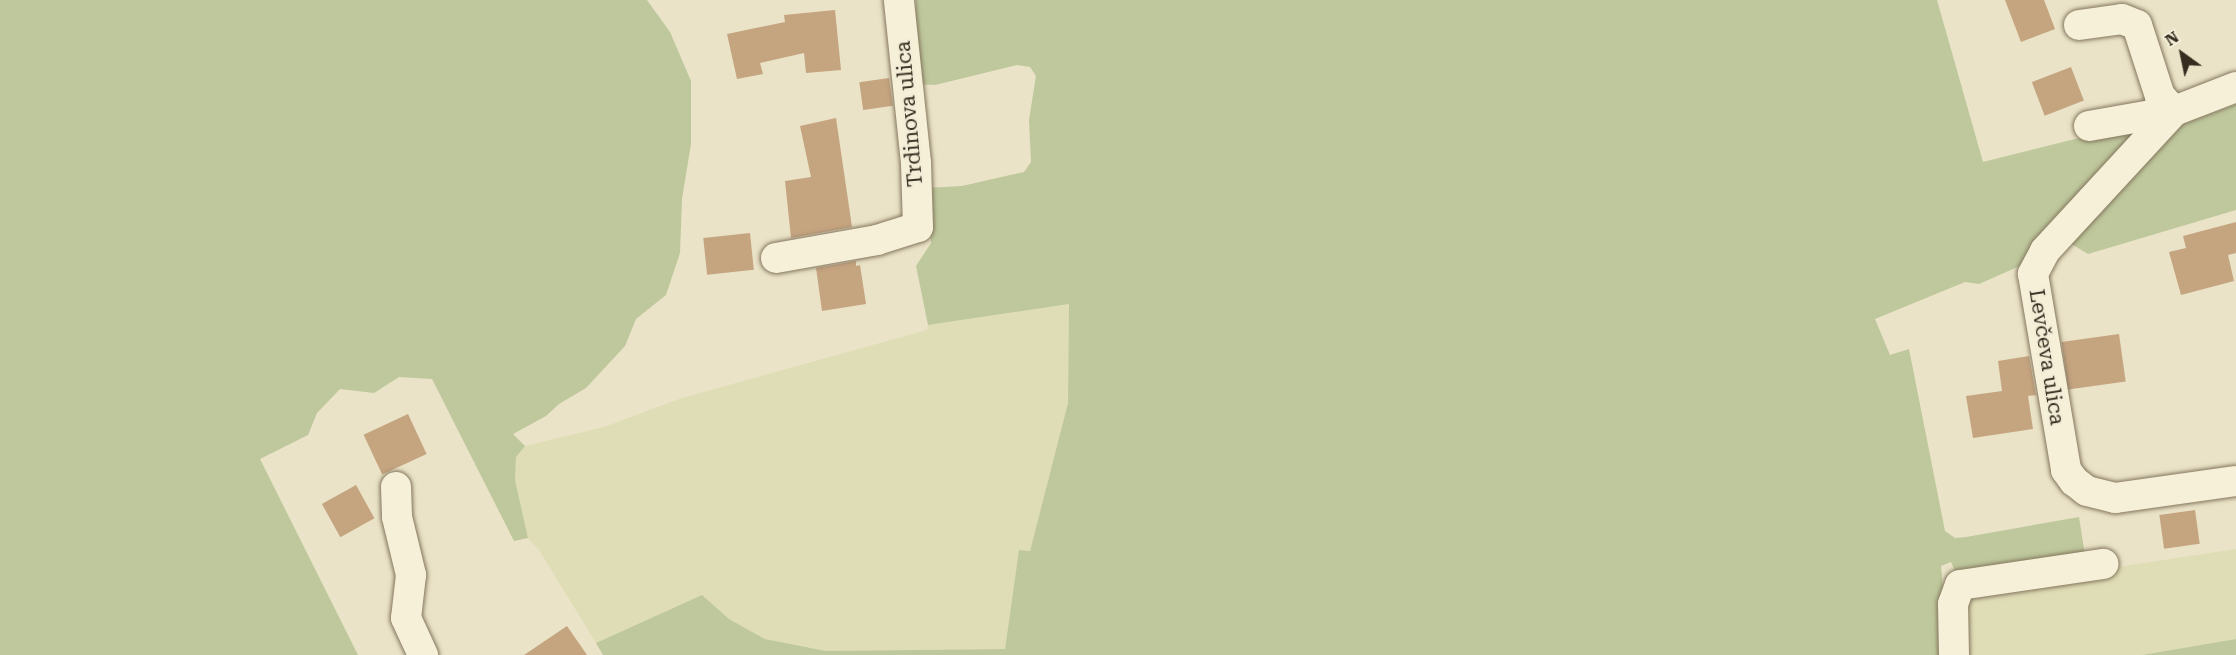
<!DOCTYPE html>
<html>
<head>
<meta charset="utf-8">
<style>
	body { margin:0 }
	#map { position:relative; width:2236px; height:655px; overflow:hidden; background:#eae3c7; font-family:"Roboto Serif",serif }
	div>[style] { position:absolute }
	.farmland>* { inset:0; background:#dfddb5 }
	.green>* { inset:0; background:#bec89c }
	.building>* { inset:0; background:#c5a480; transform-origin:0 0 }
	.roads { filter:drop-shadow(0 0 2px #84765e) drop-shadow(0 0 2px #84765e) }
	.minor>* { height:30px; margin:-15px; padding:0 15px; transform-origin:15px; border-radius:15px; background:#f6f0d9 }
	span { translate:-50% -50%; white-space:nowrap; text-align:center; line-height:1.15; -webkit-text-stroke:4.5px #f2edd6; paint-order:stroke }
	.street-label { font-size:21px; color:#362d20 }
	.north { position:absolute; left:2152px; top:24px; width:60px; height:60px; -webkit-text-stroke:4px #f2edd6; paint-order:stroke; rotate:327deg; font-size:16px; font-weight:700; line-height:24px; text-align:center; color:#362d20 }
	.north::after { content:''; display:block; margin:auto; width:21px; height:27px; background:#362d20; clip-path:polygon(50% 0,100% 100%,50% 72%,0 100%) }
</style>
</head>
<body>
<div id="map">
	<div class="farmland">
		<div style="clip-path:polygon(1069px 304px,1068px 403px,1030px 551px,1019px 550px,1005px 649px,826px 651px,765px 639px,729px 619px,702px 595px,596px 643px,539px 550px,528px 538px,515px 480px,516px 457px,525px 446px,604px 427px,682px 398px,927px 330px,928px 325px)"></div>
		<div style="clip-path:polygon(2236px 549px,2236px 639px,2142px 655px,1959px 655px,1967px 590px)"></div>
	</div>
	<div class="green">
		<div style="clip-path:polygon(0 0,647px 0,670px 32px,691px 81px,691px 144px,682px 199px,680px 253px,666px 295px,636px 319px,625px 346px,586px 388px,559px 404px,546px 416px,513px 434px,525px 446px,516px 457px,515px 480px,528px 538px,514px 541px,432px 379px,399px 377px,374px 393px,340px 389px,317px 413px,308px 435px,260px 459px,358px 655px,0 655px)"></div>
		<div style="clip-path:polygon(916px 0,1937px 0,1983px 162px,2131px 125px,2139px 134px,2022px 265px,1979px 284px,1965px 282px,1875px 319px,1890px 355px,1909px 349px,1945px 531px,1955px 538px,1966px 537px,2079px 517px,2086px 562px,1958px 578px,1951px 562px,1941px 566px,1949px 655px,603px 655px,596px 643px,702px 595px,729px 619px,765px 639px,826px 651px,1005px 649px,1019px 550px,1030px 551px,1068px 403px,1069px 304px,928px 325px,916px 266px,931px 243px,925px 188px,962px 186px,1024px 172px,1031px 162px,1029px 120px,1036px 76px,1030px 67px,1017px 65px,935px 85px,913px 84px)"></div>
		<div style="clip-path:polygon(2236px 104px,2236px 210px,2088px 254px,2068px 242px,2171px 129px)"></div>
		<div style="clip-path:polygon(2236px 639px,2236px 655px,2142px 655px)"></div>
	</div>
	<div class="building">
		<div style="clip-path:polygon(2005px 0,2044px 0,2055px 29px,2021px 42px)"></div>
		<div style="clip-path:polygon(835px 10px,841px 70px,806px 73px,804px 53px,760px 63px,763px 74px,737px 79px,727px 34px,785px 22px,784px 15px)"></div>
		<div style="left:2071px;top:67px;width:36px;height:42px;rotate:69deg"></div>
		<div style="left:889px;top:78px;width:28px;height:30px;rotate:82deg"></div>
		<div style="clip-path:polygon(836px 118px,852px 227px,791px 238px,785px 181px,811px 177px,800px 126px)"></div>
		<div style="clip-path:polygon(2236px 222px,2236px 253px,2228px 255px,2234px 281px,2181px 295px,2169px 252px,2186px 248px,2183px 236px)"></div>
		<div style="left:750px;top:233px;width:37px;height:47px;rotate:84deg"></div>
		<div style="clip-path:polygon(856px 261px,856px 266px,860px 265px,866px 304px,822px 311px,816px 268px)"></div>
		<div style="left:2119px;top:334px;width:48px;height:58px;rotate:82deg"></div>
		<div style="clip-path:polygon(2029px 356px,2036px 395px,2028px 396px,2033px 429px,1973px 438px,1966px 396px,2002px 391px,1998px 361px)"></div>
		<div style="left:408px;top:414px;width:44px;height:49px;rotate:65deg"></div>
		<div style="left:356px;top:485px;width:38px;height:39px;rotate:61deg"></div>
		<div style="left:2195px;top:510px;width:34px;height:36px;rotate:82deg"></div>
		<div style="clip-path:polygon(567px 626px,587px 655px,524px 655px)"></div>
	</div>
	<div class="roads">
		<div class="minor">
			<div style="left:2079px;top:25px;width:43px;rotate:-7.9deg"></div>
			<div style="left:2122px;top:19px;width:16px;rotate:22deg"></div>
			<div style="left:2137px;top:25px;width:75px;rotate:72.1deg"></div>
			<div style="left:2160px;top:96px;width:21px;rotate:47deg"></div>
			<div style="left:2236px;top:87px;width:66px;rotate:158.8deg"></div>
			<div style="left:2174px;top:111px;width:190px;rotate:132.7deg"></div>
			<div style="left:2045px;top:251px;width:26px;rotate:118deg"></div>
			<div style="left:2033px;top:274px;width:199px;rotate:80.4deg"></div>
			<div style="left:2066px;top:470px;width:14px;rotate:54deg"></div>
			<div style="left:2074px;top:481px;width:16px;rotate:38deg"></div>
			<div style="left:2087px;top:491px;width:29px;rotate:14deg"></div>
			<div style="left:2115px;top:498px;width:122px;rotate:-8deg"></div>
			<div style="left:2089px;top:126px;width:86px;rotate:-10deg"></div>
			<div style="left:776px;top:258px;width:103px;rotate:-10.1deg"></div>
			<div style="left:877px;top:240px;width:43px;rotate:-17.6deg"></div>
			<div style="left:918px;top:227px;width:64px;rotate:-91.8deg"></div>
			<div style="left:916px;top:163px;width:164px;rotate:-96deg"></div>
			<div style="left:396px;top:487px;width:30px;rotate:88deg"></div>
			<div style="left:397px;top:517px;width:60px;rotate:76.4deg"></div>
			<div style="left:411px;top:575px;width:43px;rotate:96.6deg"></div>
			<div style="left:406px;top:618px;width:41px;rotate:65.3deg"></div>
			<div style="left:1954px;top:655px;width:51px;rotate:-91.1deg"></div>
			<div style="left:1953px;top:604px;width:20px;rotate:-70deg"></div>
			<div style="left:1960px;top:585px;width:145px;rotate:-8.4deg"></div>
		</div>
	</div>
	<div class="street-label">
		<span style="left:909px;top:114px;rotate:-95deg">Trdinova ulica</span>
		<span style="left:2047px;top:357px;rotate:81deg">Levčeva ulica</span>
	</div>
	<div class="north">N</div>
</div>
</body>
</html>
